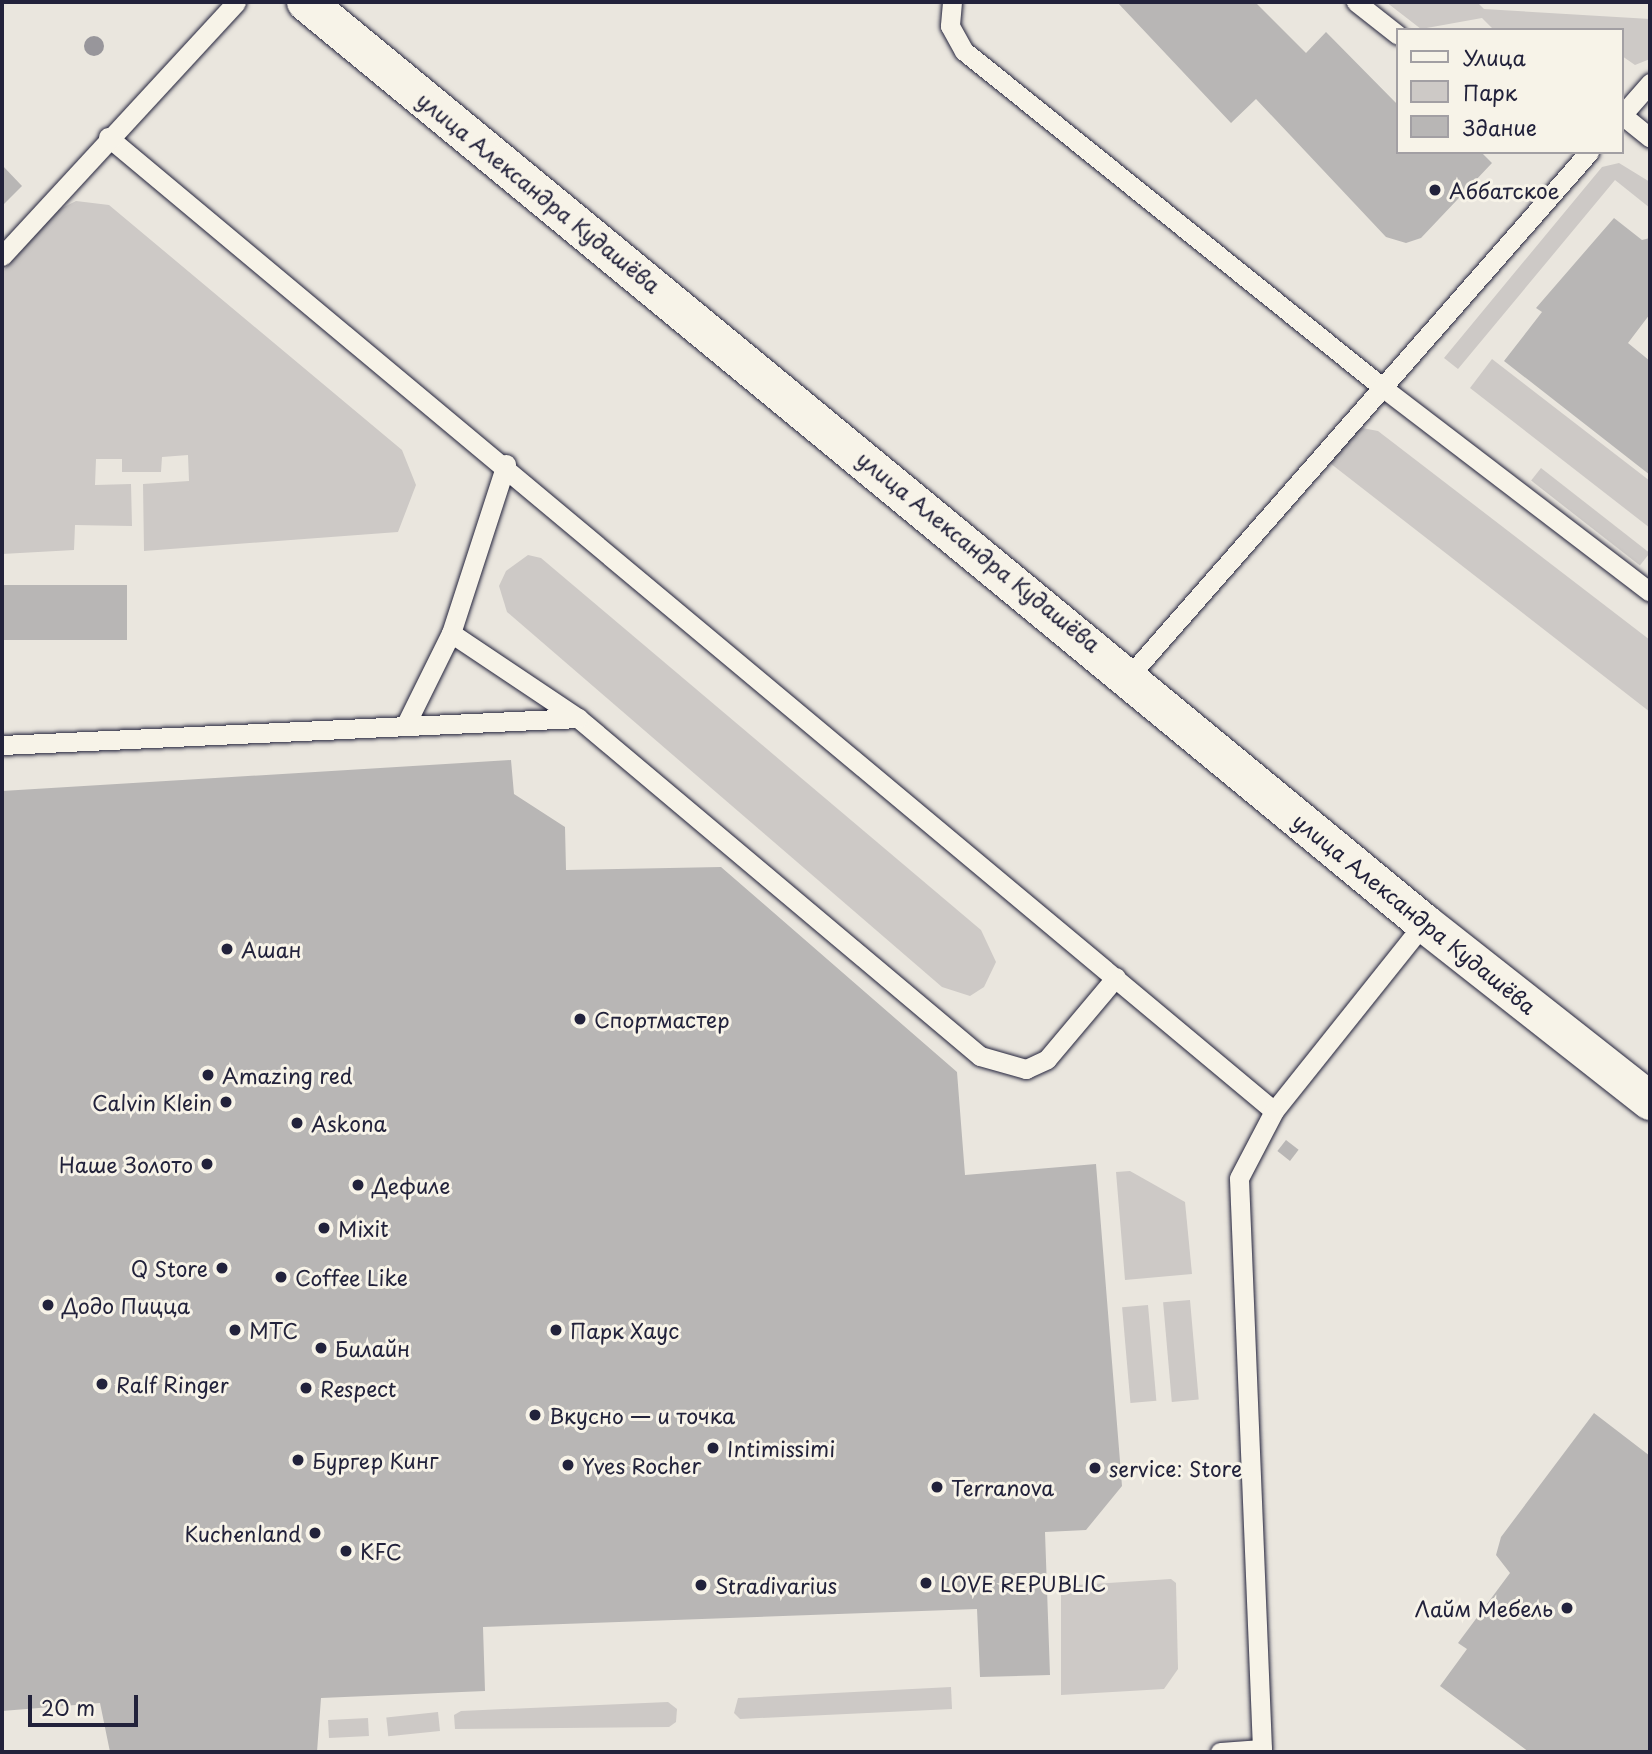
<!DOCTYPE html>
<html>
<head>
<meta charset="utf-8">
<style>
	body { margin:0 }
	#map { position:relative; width:1652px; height:1754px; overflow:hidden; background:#eae6de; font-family:"Playpen Sans",sans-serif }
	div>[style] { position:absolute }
	.green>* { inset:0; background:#cdc9c6; transform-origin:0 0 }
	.building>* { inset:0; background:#b8b6b5; transform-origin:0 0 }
	.roads { filter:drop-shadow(0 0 2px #22223b) drop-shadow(0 0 2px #22223b) }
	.lane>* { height:19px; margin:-9.5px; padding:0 9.5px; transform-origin:9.5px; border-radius:9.5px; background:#f7f3e8 }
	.secondary>* { height:38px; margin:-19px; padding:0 19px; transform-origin:19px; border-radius:19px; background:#f7f3e8 }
	.trees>* { width:20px; height:20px; margin:-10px; border-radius:50%; background:#98969b }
	.dots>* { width:19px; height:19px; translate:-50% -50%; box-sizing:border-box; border:4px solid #f7f3e8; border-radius:50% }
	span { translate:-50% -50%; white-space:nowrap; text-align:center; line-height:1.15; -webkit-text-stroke:6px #f7f3e8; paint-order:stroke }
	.poi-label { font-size:21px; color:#22223b }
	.left { translate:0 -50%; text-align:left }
	.right { translate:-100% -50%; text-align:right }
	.street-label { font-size:21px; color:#22223b }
	.frame { position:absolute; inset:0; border:4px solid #22223b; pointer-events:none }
	.legend { position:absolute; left:1396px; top:28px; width:228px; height:126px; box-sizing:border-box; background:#f7f3e8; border:2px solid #a29fa3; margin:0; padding:9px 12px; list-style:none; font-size:21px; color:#22223b }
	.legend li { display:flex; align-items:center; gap:14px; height:35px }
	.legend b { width:35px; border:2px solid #a29fa3 }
	.scale { position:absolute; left:28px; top:1695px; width:110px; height:32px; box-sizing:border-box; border:4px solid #22223b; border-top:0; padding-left:9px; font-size:21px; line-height:24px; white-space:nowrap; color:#22223b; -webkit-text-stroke:5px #f7f3e8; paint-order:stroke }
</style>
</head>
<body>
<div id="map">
	<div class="green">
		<div style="clip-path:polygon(1386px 2px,1477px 2px,1484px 9px,1650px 19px,1650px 59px,1635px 65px,1622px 56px,1622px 30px,1494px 30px,1482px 18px,1421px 29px)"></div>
		<div style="clip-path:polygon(1619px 163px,1650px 182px,1650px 208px,1615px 180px,1458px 369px,1444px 358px,1602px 167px)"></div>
		<div style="clip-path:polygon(76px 201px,109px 205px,402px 450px,416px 485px,398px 532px,144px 551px,143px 484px,189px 481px,188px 455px,162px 457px,161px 472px,122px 472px,122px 459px,96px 459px,95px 485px,131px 484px,132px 526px,75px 525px,74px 550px,2px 554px,2px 272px,58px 210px)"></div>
		<div style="clip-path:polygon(1492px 359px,1650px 481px,1650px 528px,1470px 388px)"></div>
		<div style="clip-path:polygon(1357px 427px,1378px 431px,1650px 640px,1650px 712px,1326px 460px)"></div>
		<div style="left:1541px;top:468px;width:138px;height:16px;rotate:38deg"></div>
		<div style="clip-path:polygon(528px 555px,541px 558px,981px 930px,996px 962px,984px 987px,970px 996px,942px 987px,507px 612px,499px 586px,506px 571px)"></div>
		<div style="clip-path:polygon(1130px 1171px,1185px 1202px,1192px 1274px,1125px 1280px,1116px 1172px)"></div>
		<div style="left:1190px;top:1300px;width:100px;height:27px;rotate:85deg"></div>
		<div style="left:1148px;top:1305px;width:96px;height:26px;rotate:85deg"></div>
		<div style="clip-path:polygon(1171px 1579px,1176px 1583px,1178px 1669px,1164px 1689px,1061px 1695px,1061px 1586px)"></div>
		<div style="clip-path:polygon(951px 1687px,952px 1709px,740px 1719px,734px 1713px,738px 1698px)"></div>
		<div style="clip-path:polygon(668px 1702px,677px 1709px,676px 1722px,669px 1727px,455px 1729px,454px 1715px,461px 1711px)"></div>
		<div style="left:438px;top:1712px;width:19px;height:52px;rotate:84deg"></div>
		<div style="left:368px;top:1718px;width:18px;height:40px;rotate:87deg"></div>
	</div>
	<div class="building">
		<div style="clip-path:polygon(1117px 2px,1255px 2px,1306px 53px,1326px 32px,1398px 105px,1398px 152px,1481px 152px,1492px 163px,1421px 238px,1406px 243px,1386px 237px,1256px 99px,1231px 123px)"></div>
		<div style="clip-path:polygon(2px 165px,22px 186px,2px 206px)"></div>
		<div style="clip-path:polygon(1614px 218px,1642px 240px,1650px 238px,1650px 314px,1628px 343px,1650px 361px,1650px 475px,1504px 361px,1542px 312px,1536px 308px)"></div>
		<div style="left:127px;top:585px;width:55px;height:125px;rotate:90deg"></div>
		<div style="clip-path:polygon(511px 760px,514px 794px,565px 827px,566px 870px,721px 867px,957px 1072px,965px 1175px,1096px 1164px,1122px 1486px,1086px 1530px,1045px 1532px,1050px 1675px,980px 1677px,977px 1609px,483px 1627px,485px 1691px,321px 1698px,317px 1752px,110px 1752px,100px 1703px,2px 1711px,2px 791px)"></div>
		<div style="left:1286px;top:1140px;width:16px;height:14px;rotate:38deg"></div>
		<div style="clip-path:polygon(1594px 1413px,1650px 1456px,1650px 1752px,1529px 1752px,1440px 1686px,1467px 1649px,1458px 1643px,1510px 1573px,1496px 1555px,1501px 1537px)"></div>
	</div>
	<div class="roads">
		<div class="lane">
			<div style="left:952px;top:2px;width:24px;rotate:95deg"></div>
			<div style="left:950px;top:26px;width:29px;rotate:61deg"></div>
			<div style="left:964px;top:51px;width:536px;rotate:38.79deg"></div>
			<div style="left:1382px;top:387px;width:337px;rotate:37.4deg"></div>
			<div style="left:1356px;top:2px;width:53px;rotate:38.2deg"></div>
			<div style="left:1622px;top:115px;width:43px;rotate:-48.8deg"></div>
			<div style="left:1622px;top:115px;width:36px;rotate:39deg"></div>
			<div style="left:108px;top:137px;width:1519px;rotate:39.87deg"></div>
			<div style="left:2px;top:256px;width:345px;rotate:-47.3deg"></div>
			<div style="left:506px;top:464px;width:178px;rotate:108deg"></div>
			<div style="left:451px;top:633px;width:153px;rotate:33.8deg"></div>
			<div style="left:578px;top:718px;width:525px;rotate:40.06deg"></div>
			<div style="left:980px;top:1056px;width:48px;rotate:15.8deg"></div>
			<div style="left:1026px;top:1069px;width:23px;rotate:-25deg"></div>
			<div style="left:1047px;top:1059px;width:107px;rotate:-49.9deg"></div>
			<div style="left:1130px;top:675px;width:696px;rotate:-48.73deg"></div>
			<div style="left:405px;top:726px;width:104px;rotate:-63.7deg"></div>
			<div style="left:2px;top:745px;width:577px;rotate:-2.68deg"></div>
			<div style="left:1220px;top:1752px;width:42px;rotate:-4.1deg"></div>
			<div style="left:1262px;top:1749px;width:571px;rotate:-92.31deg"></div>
			<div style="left:1239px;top:1178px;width:76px;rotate:-62.4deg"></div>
			<div style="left:1274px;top:1111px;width:241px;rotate:-51.4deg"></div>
		</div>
		<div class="secondary">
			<div style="left:306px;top:2px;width:1449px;rotate:39.48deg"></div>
			<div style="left:1424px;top:923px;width:288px;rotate:38.2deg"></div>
		</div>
	</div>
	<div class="trees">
		<div style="left:94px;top:46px"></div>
	</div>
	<div class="dots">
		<div style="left:1435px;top:190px;background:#22223b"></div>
		<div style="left:227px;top:949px;background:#22223b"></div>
		<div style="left:580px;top:1019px;background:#22223b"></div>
		<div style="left:208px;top:1075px;background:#22223b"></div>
		<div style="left:226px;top:1102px;background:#22223b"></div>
		<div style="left:297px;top:1123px;background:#22223b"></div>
		<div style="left:207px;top:1164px;background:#22223b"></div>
		<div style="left:358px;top:1185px;background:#22223b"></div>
		<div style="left:324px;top:1228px;background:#22223b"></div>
		<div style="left:222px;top:1268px;background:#22223b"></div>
		<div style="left:281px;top:1277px;background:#22223b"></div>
		<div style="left:48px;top:1305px;background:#22223b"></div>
		<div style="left:235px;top:1330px;background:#22223b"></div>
		<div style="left:556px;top:1330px;background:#22223b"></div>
		<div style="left:321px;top:1348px;background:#22223b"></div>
		<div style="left:102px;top:1384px;background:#22223b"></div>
		<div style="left:306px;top:1388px;background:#22223b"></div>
		<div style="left:535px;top:1415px;background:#22223b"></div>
		<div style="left:713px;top:1448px;background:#22223b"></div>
		<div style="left:298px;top:1460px;background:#22223b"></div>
		<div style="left:568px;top:1465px;background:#22223b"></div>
		<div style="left:1095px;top:1468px;background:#22223b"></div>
		<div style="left:937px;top:1487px;background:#22223b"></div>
		<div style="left:315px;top:1533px;background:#22223b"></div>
		<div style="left:346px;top:1551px;background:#22223b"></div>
		<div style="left:926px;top:1583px;background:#22223b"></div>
		<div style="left:701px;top:1585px;background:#22223b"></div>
		<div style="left:1567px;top:1608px;background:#22223b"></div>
	</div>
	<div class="poi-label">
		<span class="left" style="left:1449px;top:190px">Аббатское</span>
		<span class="left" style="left:241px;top:949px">Ашан</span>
		<span class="left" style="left:594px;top:1019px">Спортмастер</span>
		<span class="left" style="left:222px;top:1075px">Amazing red</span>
		<span class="right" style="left:212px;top:1102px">Calvin Klein</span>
		<span class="left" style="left:311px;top:1123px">Askona</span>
		<span class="right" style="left:193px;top:1164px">Наше Золото</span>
		<span class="left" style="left:372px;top:1185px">Дефиле</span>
		<span class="left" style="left:338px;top:1228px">Mixit</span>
		<span class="right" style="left:208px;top:1268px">Q Store</span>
		<span class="left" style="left:295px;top:1277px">Coffee Like</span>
		<span class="left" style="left:62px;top:1305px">Додо Пицца</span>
		<span class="left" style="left:249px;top:1330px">МТС</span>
		<span class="left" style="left:570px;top:1330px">Парк Хаус</span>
		<span class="left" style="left:335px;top:1348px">Билайн</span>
		<span class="left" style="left:116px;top:1384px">Ralf Ringer</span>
		<span class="left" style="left:320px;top:1388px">Respect</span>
		<span class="left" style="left:549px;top:1415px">Вкусно — и точка</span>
		<span class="left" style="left:727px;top:1448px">Intimissimi</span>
		<span class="left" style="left:312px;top:1460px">Бургер Кинг</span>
		<span class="left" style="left:582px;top:1465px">Yves Rocher</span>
		<span class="left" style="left:1109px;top:1468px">service: Store</span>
		<span class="left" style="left:951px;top:1487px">Terranova</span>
		<span class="right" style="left:301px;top:1533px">Kuchenland</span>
		<span class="left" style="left:360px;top:1551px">KFC</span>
		<span class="left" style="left:940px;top:1583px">LOVE REPUBLIC</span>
		<span class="left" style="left:715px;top:1585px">Stradivarius</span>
		<span class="right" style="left:1553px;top:1608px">Лайм Мебель</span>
	</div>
	<div class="street-label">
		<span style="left:539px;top:192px;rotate:39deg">улица Александра Кудашёва</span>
		<span style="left:979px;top:551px;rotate:39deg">улица Александра Кудашёва</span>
		<span style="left:1415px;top:913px;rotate:39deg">улица Александра Кудашёва</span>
	</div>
	<div class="frame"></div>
	<ul class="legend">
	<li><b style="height:9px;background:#f7f3e8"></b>Улица</li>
	<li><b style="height:19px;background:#cdc9c6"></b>Парк</li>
	<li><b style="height:19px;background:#b8b6b5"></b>Здание</li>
	</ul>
	<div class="scale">20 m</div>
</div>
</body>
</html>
